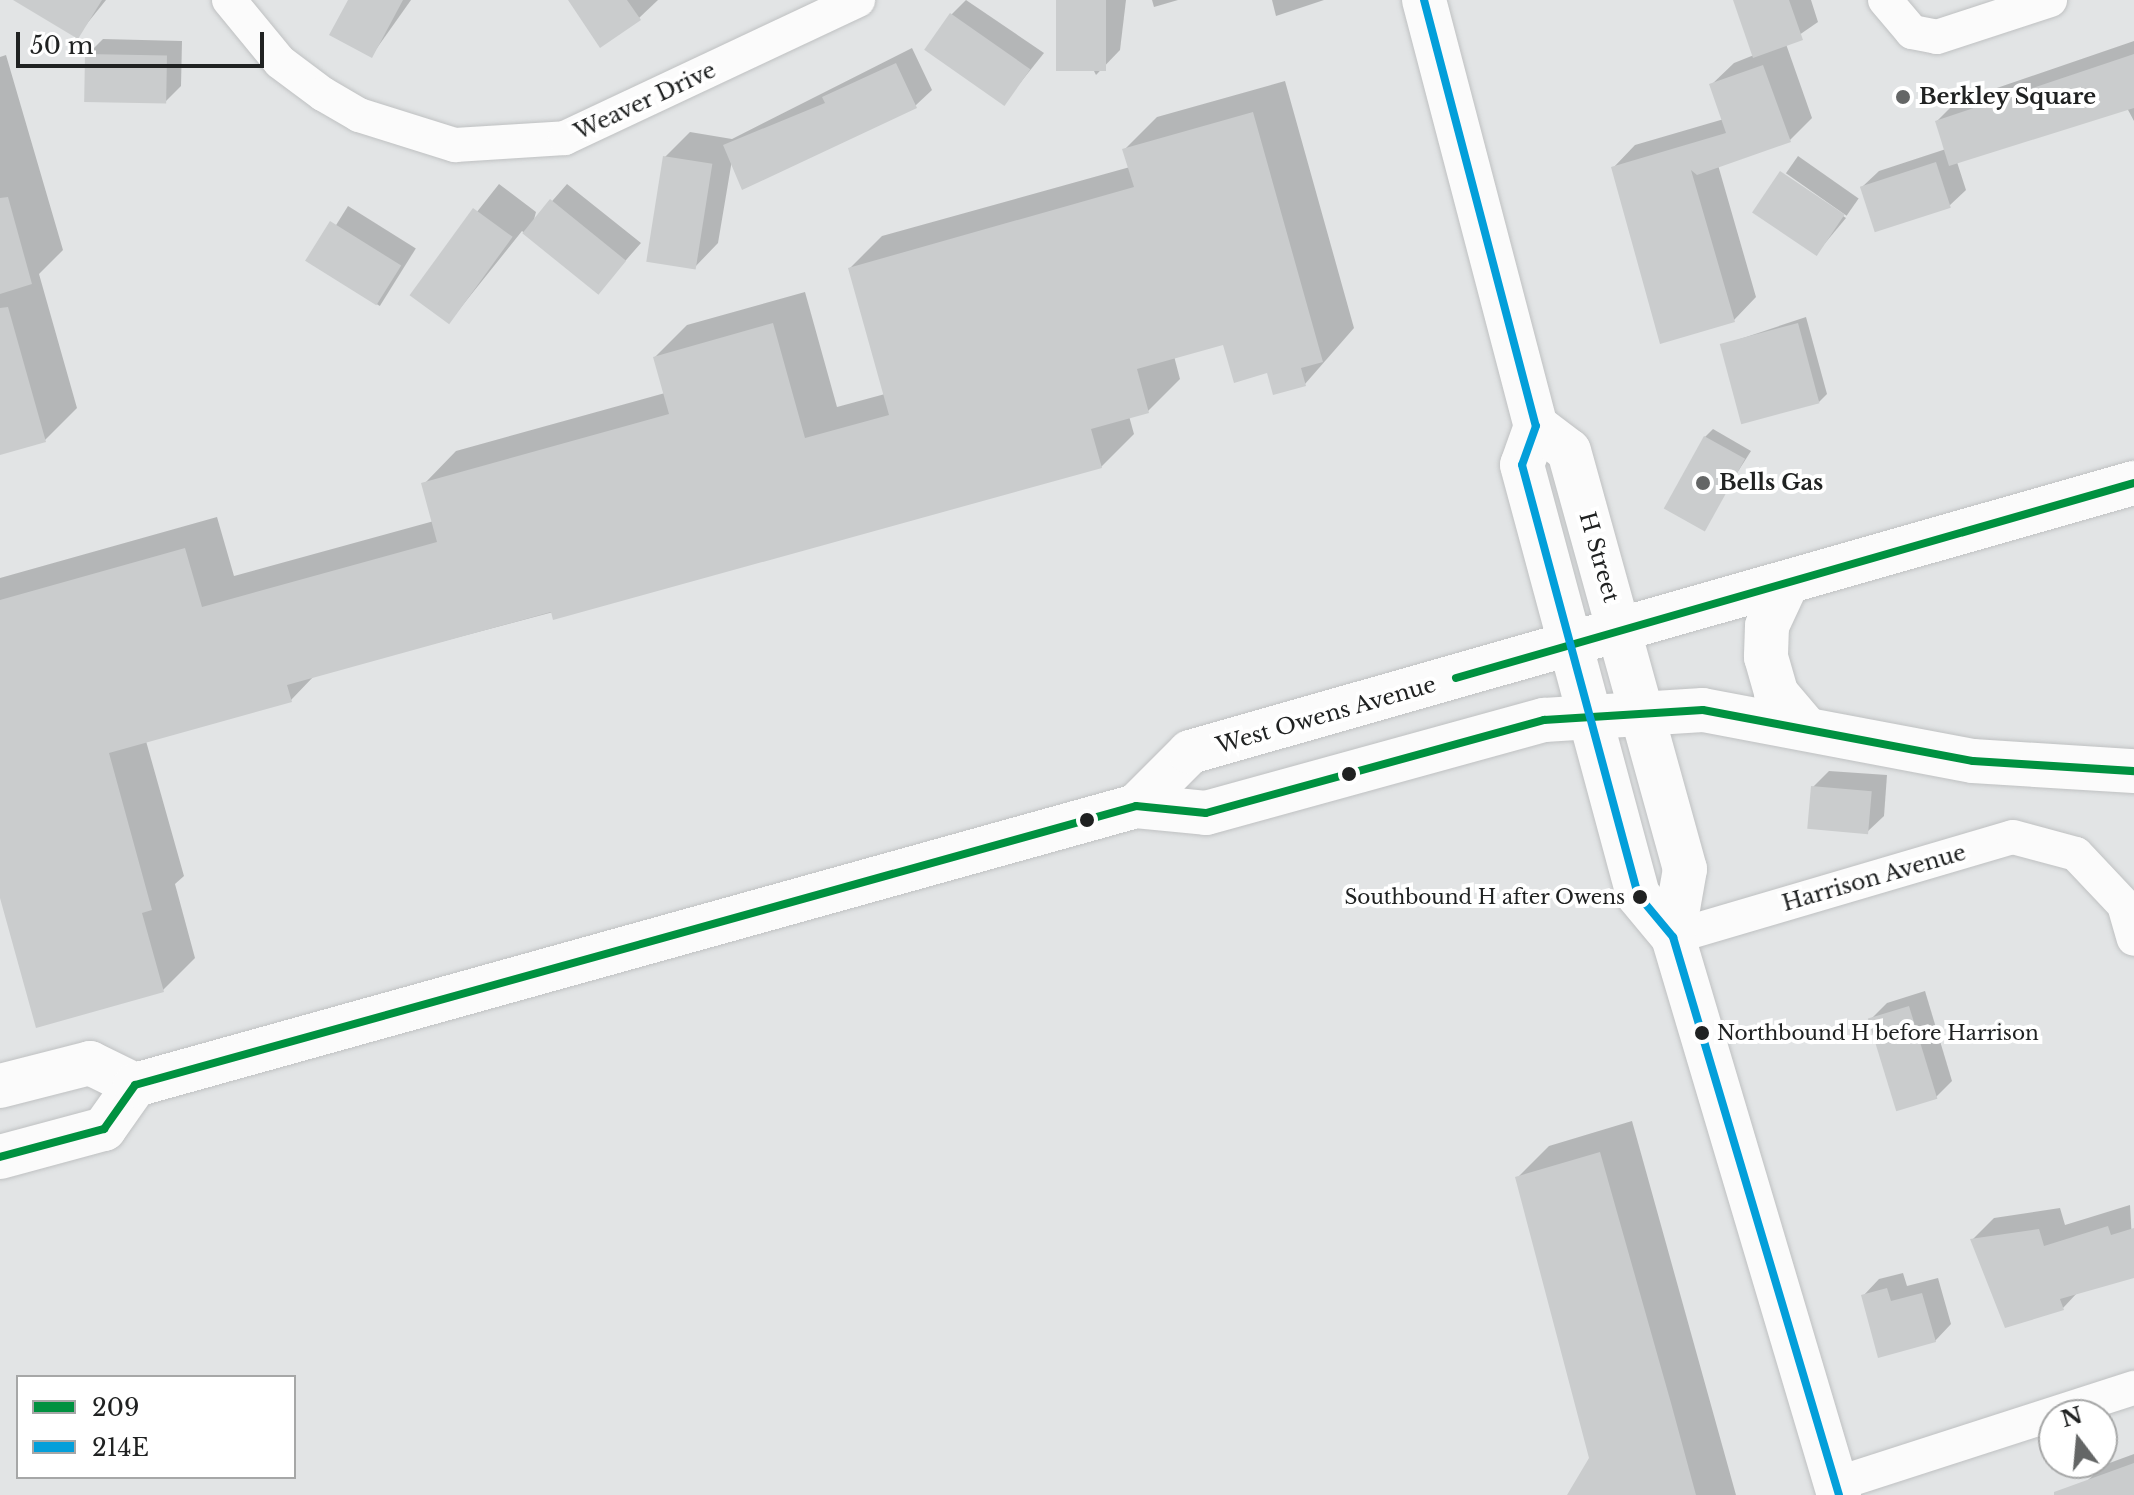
<!DOCTYPE html>
<html>
<head>
<meta charset="utf-8">
<style>
	body { margin:0 }
	#map { position:relative; width:2134px; height:1495px; overflow:hidden; background:#e2e4e5; font-family:"Libre Baskerville",serif }
	div>[style] { position:absolute }
	.shadow>* { inset:0; background:#0003; transform-origin:0 0 }
	.building>* { inset:0; background:#cacccd; transform-origin:0 0 }
	.roads { filter:drop-shadow(0 0 2px #bfc1c2) drop-shadow(0 0 2px #bfc1c2) }
	.street>* { height:34px; margin:-17px; padding:0 17px; transform-origin:17px; border-radius:17px; background:#fbfbfb }
	.secondary>* { height:44px; margin:-22px; padding:0 22px; transform-origin:22px; border-radius:22px; background:#fbfbfb }
	.bus-1>* { height:8px; margin:-4px; padding:0 4px; transform-origin:4px; border-radius:4px; background:#009140 }
	.bus-2>* { height:8px; margin:-4px; padding:0 4px; transform-origin:4px; border-radius:4px; background:#039fda }
	.dots>* { width:22px; height:22px; translate:-50% -50%; box-sizing:border-box; border:4px solid #fff; border-radius:50% }
	span { translate:-50% -50%; white-space:nowrap; text-align:center; line-height:1.15; -webkit-text-stroke:8px #fff; paint-order:stroke }
	.bus-label { font-size:20px; color:#202222 }
	.right { translate:-100% -50%; text-align:right }
	.left { translate:0 -50%; text-align:left }
	.poi-label { font-size:22px; color:#202222; font-weight:700 }
	.street-label { font-size:22px; color:#202222 }
	.legend { position:absolute; left:16px; top:1375px; width:280px; height:104px; box-sizing:border-box; background:#fff; border:2px solid #a6a7a7; margin:0; padding:10px 14px; list-style:none; font-size:24px; color:#202222 }
	.legend li { display:flex; align-items:center; gap:16px; height:40px }
	.legend b { width:40px; border:2px solid #a6a7a7 }
	.north { position:absolute; left:2038px; top:1399px; width:80px; height:80px; box-sizing:border-box; background:#fff; border:2px solid #a6a7a7; border-radius:50%; rotate:344deg; font-size:22px; font-weight:700; line-height:32px; text-align:center; color:#202222 }
	.north::after { content:''; display:block; margin:auto; width:28px; height:36px; background:#646666; clip-path:polygon(50% 0,100% 100%,50% 72%,0 100%) }
	.scale { position:absolute; left:16px; top:32px; width:248px; height:36px; box-sizing:border-box; border:4px solid #202222; border-top:0; padding-left:10px; font-size:24px; line-height:28px; white-space:nowrap; color:#202222; -webkit-text-stroke:6px #fff; paint-order:stroke }
</style>
</head>
<body>
<div id="map">
	<div class="shadow">
		<div style="clip-path:polygon(45px 0,106px 0,77px 36px)"></div>
		<div style="clip-path:polygon(350px 0,411px 0,372px 55px)"></div>
		<div style="clip-path:polygon(570px 0,658px 0,639px 18px)"></div>
		<div style="clip-path:polygon(966px 0,1044px 53px,1004px 103px,951px 15px)"></div>
		<div style="clip-path:polygon(1058px 0,1126px 0,1120px 50px,1096px 75px)"></div>
		<div style="clip-path:polygon(1152px 0,1178px 0,1154px 7px)"></div>
		<div style="clip-path:polygon(1272px 0,1324px 0,1276px 16px)"></div>
		<div style="clip-path:polygon(1736px 0,1811px 0,1818px 22px,1786px 44px,1812px 118px,1790px 140px,1718px 165px,1756px 297px,1734px 320px,1613px 168px,1635px 145px,1724px 119px,1711px 85px,1734px 63px,1754px 55px)"></div>
		<div style="clip-path:polygon(103px 39px,182px 41px,181px 86px,165px 102px,87px 55px)"></div>
		<div style="clip-path:polygon(2134px 41px,2134px 121px,2127px 108px,1957px 162px,1966px 190px,1949px 206px,1862px 187px,1879px 171px,1946px 149px,1937px 121px,1956px 102px)"></div>
		<div style="clip-path:polygon(912px 48px,932px 90px,915px 106px,732px 160px,718px 243px,694px 268px,665px 157px,690px 132px,732px 139px)"></div>
		<div style="clip-path:polygon(6px 55px,63px 250px,39px 274px,77px 408px,45px 440px,0 453px,0 57px)"></div>
		<div style="clip-path:polygon(1285px 81px,1354px 328px,1305px 384px,1224px 342px,1174px 356px,1180px 379px,1148px 411px,1129px 416px,1134px 434px,1101px 467px,315px 675px,291px 700px,146px 741px,184px 876px,175px 884px,195px 958px,163px 990px,0 891px,0 578px,217px 517px,234px 576px,434px 521px,424px 484px,456px 451px,665px 393px,655px 357px,687px 325px,805px 292px,837px 407px,885px 394px,850px 268px,882px 236px,1130px 167px,1125px 149px,1157px 117px)"></div>
		<div style="left:1798px;top:156px;width:74px;height:21px;rotate:35deg"></div>
		<div style="clip-path:polygon(1782px 175px,1846px 218px,1816px 254px)"></div>
		<div style="clip-path:polygon(499px 184px,536px 212px,533px 223px,567px 184px,641px 243px,598px 292px,522px 231px,450px 321px,412px 294px)"></div>
		<div style="left:348px;top:206px;width:80px;height:68px;rotate:32deg"></div>
		<div style="clip-path:polygon(1806px 317px,1827px 394px,1819px 402px,1722px 345px)"></div>
		<div style="clip-path:polygon(1713px 429px,1751px 451px,1702px 528px,1705px 437px)"></div>
		<div style="clip-path:polygon(1829px 771px,1887px 775px,1884px 816px,1867px 832px,1813px 787px)"></div>
		<div style="clip-path:polygon(1925px 991px,1952px 1081px,1936px 1097px,1871px 1019px,1887px 1003px)"></div>
		<div style="clip-path:polygon(1632px 1121px,1736px 1495px,1569px 1495px,1591px 1458px,1517px 1178px,1549px 1146px)"></div>
		<div style="clip-path:polygon(2130px 1205px,2134px 1276px,2078px 1292px,2063px 1308px,1973px 1239px,1994px 1218px,2060px 1208px,2065px 1225px)"></div>
		<div style="clip-path:polygon(1903px 1273px,1907px 1286px,1938px 1278px,1951px 1324px,1935px 1341px,1863px 1296px,1879px 1279px)"></div>
		<div style="clip-path:polygon(2134px 1454px,2134px 1495px,2093px 1495px,2087px 1481px,2104px 1465px)"></div>
	</div>
	<div class="building">
		<div style="clip-path:polygon(13px 0,102px 0,78px 39px)"></div>
		<div style="clip-path:polygon(348px 0,403px 0,372px 58px,329px 35px)"></div>
		<div style="clip-path:polygon(568px 0,627px 0,641px 20px,600px 48px)"></div>
		<div style="left:1056px;top:0;width:50px;height:71px"></div>
		<div style="clip-path:polygon(1733px 0,1789px 0,1803px 40px,1753px 58px)"></div>
		<div style="left:950px;top:13px;width:98px;height:45px;rotate:35deg"></div>
		<div style="left:85px;top:54px;width:82px;height:48px;rotate:1deg"></div>
		<div style="clip-path:polygon(2134px 54px,2134px 108px,1949px 166px,1935px 121px)"></div>
		<div style="clip-path:polygon(896px 63px,917px 108px,742px 190px,723px 145px,825px 103px,822px 97px)"></div>
		<div style="clip-path:polygon(1763px 65px,1791px 142px,1697px 175px,1691px 170px,1735px 322px,1660px 344px,1611px 167px,1726px 133px,1709px 84px)"></div>
		<div style="clip-path:polygon(1253px 112px,1323px 362px,1301px 368px,1306px 386px,1273px 395px,1267px 373px,1234px 383px,1223px 345px,1137px 369px,1149px 413px,1091px 429px,1102px 468px,553px 620px,551px 612px,287px 685px,292px 702px,109px 753px,152px 910px,142px 913px,164px 992px,36px 1028px,0 898px,0 600px,185px 548px,202px 607px,437px 542px,421px 483px,669px 414px,653px 357px,773px 323px,805px 438px,889px 415px,848px 268px,1134px 187px,1122px 149px)"></div>
		<div style="left:663px;top:156px;width:50px;height:107px;rotate:9deg"></div>
		<div style="left:1936px;top:162px;width:48px;height:80px;rotate:72deg"></div>
		<div style="left:1780px;top:171px;width:78px;height:50px;rotate:34deg"></div>
		<div style="clip-path:polygon(8px 197px,32px 284px,0 294px,0 198px)"></div>
		<div style="left:550px;top:199px;width:98px;height:44px;rotate:39deg"></div>
		<div style="left:473px;top:208px;width:49px;height:108px;rotate:36deg"></div>
		<div style="left:330px;top:221px;width:84px;height:47px;rotate:32deg"></div>
		<div style="clip-path:polygon(8px 307px,46px 442px,0 455px,0 308px)"></div>
		<div style="left:1798px;top:323px;width:83px;height:81px;rotate:75deg"></div>
		<div style="left:1704px;top:436px;width:47px;height:83px;rotate:29deg"></div>
		<div style="left:1811px;top:786px;width:61px;height:43px;rotate:5deg"></div>
		<div style="left:1909px;top:1006px;width:97px;height:43px;rotate:73deg"></div>
		<div style="clip-path:polygon(1600px 1152px,1671px 1403px,1696px 1495px,1567px 1495px,1589px 1458px,1515px 1177px)"></div>
		<div style="clip-path:polygon(2108px 1226px,2111px 1235px,2134px 1228px,2134px 1278px,2060px 1299px,2064px 1310px,2005px 1328px,1970px 1239px,2039px 1229px,2044px 1246px)"></div>
		<div style="clip-path:polygon(1887px 1288px,1891px 1301px,1922px 1293px,1936px 1342px,1878px 1358px,1861px 1295px)"></div>
		<div style="clip-path:polygon(2134px 1463px,2134px 1495px,2054px 1495px,2054px 1492px)"></div>
	</div>
	<div class="roads">
		<div class="street">
			<div style="left:229px;top:0;width:80px;rotate:50.6deg"></div>
			<div style="left:280px;top:62px;width:54px;rotate:36.7deg"></div>
			<div style="left:323px;top:94px;width:42px;rotate:30.3deg"></div>
			<div style="left:359px;top:115px;width:101px;rotate:17.4deg"></div>
			<div style="left:455px;top:145px;width:110px;rotate:-3.6deg"></div>
			<div style="left:565px;top:138px;width:324px;rotate:-25.2deg"></div>
			<div style="left:1885px;top:0;width:42px;rotate:49.8deg"></div>
			<div style="left:1912px;top:32px;width:25px;rotate:11deg"></div>
			<div style="left:1937px;top:37px;width:119px;rotate:-18.1deg"></div>
			<div style="left:1673px;top:937px;width:354px;rotate:-16.4deg"></div>
			<div style="left:2013px;top:837px;width:65px;rotate:15.1deg"></div>
			<div style="left:2076px;top:854px;width:70px;rotate:46.7deg"></div>
			<div style="left:2124px;top:905px;width:35px;rotate:74deg"></div>
			<div style="left:1836px;top:1484px;width:313px;rotate:-17.9deg"></div>
		</div>
		<div class="secondary">
			<div style="left:1424px;top:0;width:440px;rotate:75.3deg"></div>
			<div style="left:1536px;top:426px;width:41px;rotate:109.7deg"></div>
			<div style="left:1522px;top:465px;width:445px;rotate:74.9deg"></div>
			<div style="left:1638px;top:895px;width:55px;rotate:50.2deg"></div>
			<div style="left:1673px;top:937px;width:582px;rotate:73.43deg"></div>
			<div style="left:1536px;top:426px;width:41px;rotate:37.1deg"></div>
			<div style="left:1569px;top:451px;width:434px;rotate:74.5deg"></div>
			<div style="left:1685px;top:869px;width:69px;rotate:100deg"></div>
			<div style="left:1786px;top:585px;width:45px;rotate:114.9deg"></div>
			<div style="left:1767px;top:626px;width:31px;rotate:92deg"></div>
			<div style="left:1766px;top:657px;width:37px;rotate:74deg"></div>
			<div style="left:1776px;top:693px;width:43px;rotate:49.7deg"></div>
			<div style="left:1136px;top:806px;width:76px;rotate:-45deg"></div>
			<div style="left:1190px;top:752px;width:982px;rotate:-15.91deg"></div>
			<div style="left:0;top:1086px;width:93px;rotate:-14.3deg"></div>
			<div style="left:90px;top:1063px;width:50px;rotate:26.1deg"></div>
			<div style="left:0;top:1157px;width:108px;rotate:-15.1deg"></div>
			<div style="left:104px;top:1129px;width:54px;rotate:-54.8deg"></div>
			<div style="left:135px;top:1085px;width:1039px;rotate:-15.57deg"></div>
			<div style="left:1136px;top:806px;width:70px;rotate:5.7deg"></div>
			<div style="left:1206px;top:813px;width:351px;rotate:-15.4deg"></div>
			<div style="left:1544px;top:720px;width:159px;rotate:-3.6deg"></div>
			<div style="left:1703px;top:710px;width:275px;rotate:10.7deg"></div>
			<div style="left:1973px;top:761px;width:161px;rotate:3.6deg"></div>
		</div>
	</div>
	<div class="bus-1">
		<div style="left:1456px;top:678px;width:705px;rotate:-16.05deg"></div>
		<div style="left:0;top:1157px;width:108px;rotate:-15.1deg"></div>
		<div style="left:104px;top:1129px;width:54px;rotate:-54.8deg"></div>
		<div style="left:135px;top:1085px;width:1039px;rotate:-15.57deg"></div>
		<div style="left:1136px;top:806px;width:70px;rotate:5.7deg"></div>
		<div style="left:1206px;top:813px;width:351px;rotate:-15.4deg"></div>
		<div style="left:1544px;top:720px;width:159px;rotate:-3.6deg"></div>
		<div style="left:1703px;top:710px;width:275px;rotate:10.7deg"></div>
		<div style="left:1973px;top:761px;width:161px;rotate:3.6deg"></div>
	</div>
	<div class="bus-2">
		<div style="left:1424px;top:0;width:440px;rotate:75.3deg"></div>
		<div style="left:1536px;top:426px;width:41px;rotate:109.7deg"></div>
		<div style="left:1522px;top:465px;width:445px;rotate:74.9deg"></div>
		<div style="left:1638px;top:895px;width:55px;rotate:50.2deg"></div>
		<div style="left:1673px;top:937px;width:582px;rotate:73.43deg"></div>
	</div>
	<div class="dots">
		<div style="left:1903px;top:97px;background:#646666"></div>
		<div style="left:1703px;top:483px;background:#646666"></div>
		<div style="left:1349px;top:774px;background:#202222"></div>
		<div style="left:1087px;top:820px;background:#202222"></div>
		<div style="left:1640px;top:897px;background:#202222"></div>
		<div style="left:1702px;top:1033px;background:#202222"></div>
	</div>
	<div class="bus-label">
		<span class="right" style="left:1625px;top:897px">Southbound H after Owens</span>
		<span class="left" style="left:1717px;top:1033px">Northbound H before Harrison</span>
	</div>
	<div class="poi-label">
		<span class="left" style="left:1919px;top:97px">Berkley Square</span>
		<span class="left" style="left:1719px;top:483px">Bells Gas</span>
	</div>
	<div class="street-label">
		<span style="left:645px;top:101px;rotate:-25deg">Weaver Drive</span>
		<span style="left:1599px;top:557px;rotate:74deg">H Street</span>
		<span style="left:1326px;top:715px;rotate:-16deg">West Owens Avenue</span>
		<span style="left:1874px;top:878px;rotate:-16deg">Harrison Avenue</span>
	</div>
	<ul class="legend">
	<li><b style="height:10px;background:#009140"></b>209</li>
	<li><b style="height:10px;background:#039fda"></b>214E</li>
	</ul>
	<div class="north">N</div>
	<div class="scale">50 m</div>
</div>
</body>
</html>
